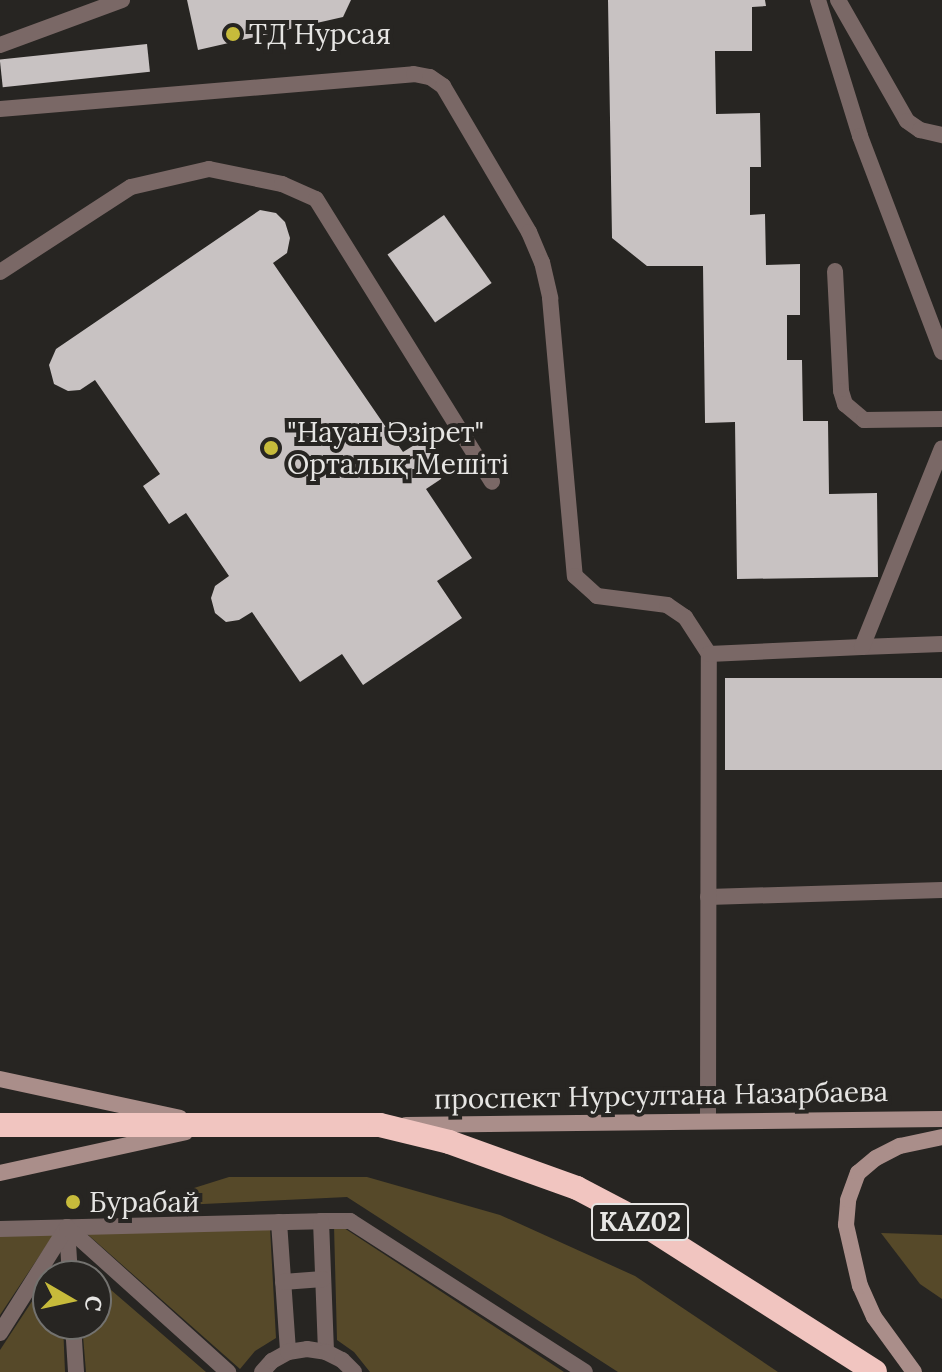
<!DOCTYPE html>
<html>
<head>
<meta charset="utf-8">
<style>
	body { margin:0 }
	#map { position:relative; width:942px; height:1372px; overflow:hidden; background:#272522; font-family:Lora,serif }
	div>[style] { position:absolute }
	[style*='--x'] { left:calc(var(--x)*1px); top:calc(var(--y)*1px); width:calc(var(--w)*1px); rotate:calc(var(--a)*1deg) }
	.green>* { inset:0; background:#564929 }
	.building>* { inset:0; background:#c8c2c2; transform-origin:0 0 }
	.lane>* { height:16px; margin:-8px; padding:0 8px; transform-origin:8px; border-radius:8px; background:#7a6866 }
	.street>* { height:16px; margin:-8px; padding:0 8px; transform-origin:8px; border-radius:8px; background:#7a6866 }
	.secondary>* { height:16px; margin:-8px; padding:0 8px; transform-origin:8px; border-radius:8px; background:#aa8e8a }
	.highway>* { height:24px; margin:-12px; padding:0 12px; transform-origin:12px; border-radius:12px; background:#f1c5c0 }
	.dots>* { width:22px; height:22px; translate:-50% -50%; box-sizing:border-box; border:4px solid #272522; border-radius:50% }
	span { translate:-50% -50%; white-space:nowrap; text-align:center; line-height:1.15; -webkit-text-stroke:8px #272522; paint-order:stroke }
	.shield-label span { padding:2px 6px; background:#272522; border:2px solid; border-radius:6px; -webkit-text-stroke-width:0 }
	.shield-label { font-size:26px; color:#e6e5e3; font-weight:700 }
	.poi-label { font-size:28px; color:#e6e5e3 }
	.left { translate:0 -50%; text-align:left }
	.street-label { font-size:28px; color:#e6e5e3 }
	.north { position:absolute; left:32px; top:1260px; width:80px; height:80px; box-sizing:border-box; background:#272522; border:2px solid #73726f; border-radius:50%; rotate:99deg; font-size:22px; font-weight:700; line-height:32px; text-align:center; color:#e6e5e3 }
	.north::after { content:''; display:block; margin:auto; width:28px; height:36px; background:#c7bb3b; clip-path:polygon(50% 0,100% 100%,50% 72%,0 100%) }
</style>
</head>
<body>
<div id="map">
	<div class="green">
		<i style="clip-path:polygon(229px 1177px,367px 1177px,500px 1215px,635px 1276px,778px 1372px,618px 1372px,347px 1197px,182px 1205px,180px 1198px,194px 1188px)"></i>
		<i style="clip-path:polygon(334px 1226px,344px 1228px,564px 1372px,370px 1372px,354px 1352px,337px 1340px)"></i>
		<i style="clip-path:polygon(270px 1228px,276px 1338px,255px 1351px,240px 1369px,85px 1232px)"></i>
		<i style="clip-path:polygon(881px 1233px,942px 1235px,942px 1299px,920px 1284px)"></i>
		<i style="clip-path:polygon(54px 1234px,0 1315px,0 1235px)"></i>
		<i style="clip-path:polygon(48px 1277px,48px 1324px,63px 1324px,65px 1372px,0 1372px,0 1350px)"></i>
		<i style="clip-path:polygon(96px 1277px,206px 1372px,86px 1372px,82px 1324px,96px 1324px)"></i>
	</div>
	<div class="building">
		<i style="clip-path:polygon(187px 0,351px 0,343px 17px,198px 50px)"></i>
		<i style="clip-path:polygon(608px 0,765px 0,766px 6px,752px 7px,752px 51px,715px 51px,716px 114px,760px 113px,761px 167px,750px 167px,750px 215px,765px 214px,766px 265px,800px 264px,800px 315px,787px 315px,787px 360px,802px 360px,803px 421px,828px 421px,829px 494px,877px 493px,878px 577px,737px 579px,735px 422px,705px 423px,703px 266px,647px 266px,612px 238px)"></i>
		<i style="left:147px;top:44px;width:28px;height:148px;rotate:84deg"></i>
		<i style="clip-path:polygon(260px 210px,276px 213px,285px 222px,290px 238px,287px 253px,273px 263px,403px 452px,416px 444px,428px 443px,439px 452px,444px 467px,441px 479px,426px 489px,472px 558px,437px 581px,462px 618px,363px 685px,342px 654px,300px 682px,252px 612px,239px 620px,226px 622px,215px 613px,211px 598px,215px 586px,229px 576px,186px 513px,169px 524px,143px 486px,160px 474px,95px 380px,80px 390px,68px 391px,54px 384px,49px 365px,56px 349px)"></i>
		<i style="left:444px;top:215px;width:83px;height:69px;rotate:55deg"></i>
		<i style="left:942px;top:678px;width:92px;height:217px;rotate:90deg"></i>
	</div>
	<div class="lane">
		<i style="--x:818;--y:0;--w:142;--a:72.8"></i>
		<i style="--x:860;--y:136;--w:231;--a:69.2"></i>
		<i style="--x:838;--y:0;--w:139;--a:60.3"></i>
		<i style="--x:907;--y:121;--w:16;--a:35"></i>
		<i style="--x:920;--y:130;--w:23;--a:13"></i>
		<i style="--x:0;--y:45;--w:130;--a:-20.2"></i>
		<i style="--x:0;--y:109;--w:415;--a:-4.8"></i>
		<i style="--x:414;--y:74;--w:16;--a:11"></i>
		<i style="--x:430;--y:77;--w:16;--a:35"></i>
		<i style="--x:443;--y:86;--w:169;--a:59.5"></i>
		<i style="--x:529;--y:232;--w:33;--a:67"></i>
		<i style="--x:542;--y:262;--w:37;--a:77"></i>
		<i style="--x:550;--y:298;--w:279;--a:84.9"></i>
		<i style="--x:575;--y:576;--w:30;--a:42"></i>
		<i style="--x:597;--y:596;--w:71;--a:7.3"></i>
		<i style="--x:667;--y:605;--w:22;--a:34"></i>
		<i style="--x:685;--y:617;--w:44;--a:57"></i>
		<i style="--x:835;--y:271;--w:120;--a:87.1"></i>
		<i style="--x:841;--y:391;--w:14;--a:73"></i>
		<i style="--x:845;--y:404;--w:25;--a:40"></i>
		<i style="--x:864;--y:420;--w:78;--a:-0.7"></i>
		<i style="--x:0;--y:272;--w:156;--a:-33"></i>
		<i style="--x:131;--y:187;--w:80;--a:-13"></i>
		<i style="--x:209;--y:169;--w:75;--a:11.6"></i>
		<i style="--x:282;--y:184;--w:37;--a:24"></i>
		<i style="--x:316;--y:199;--w:333;--a:58.1"></i>
		<i style="--x:862;--y:647;--w:80;--a:-2.1"></i>
		<i style="--x:708;--y:897;--w:234;--a:-1.7"></i>
		<i style="--x:708;--y:1121;--w:467;--a:-89.9"></i>
		<i style="--x:709;--y:654;--w:153;--a:-2.6"></i>
		<i style="--x:862;--y:647;--w:214;--a:-68.1"></i>
	</div>
	<div class="street">
		<i style="--x:321;--y:1221;--w:29;--a:0"></i>
		<i style="--x:350;--y:1221;--w:279;--a:32.7"></i>
		<i style="--x:279;--y:1222;--w:130;--a:86"></i>
		<i style="--x:67;--y:1227;--w:49;--a:86.5"></i>
		<i style="--x:0;--y:1229;--w:321;--a:-1.4"></i>
		<i style="--x:321;--y:1221;--w:131;--a:87.8"></i>
		<i style="--x:283;--y:1282;--w:40;--a:-4.3"></i>
		<i style="--x:73;--y:1324;--w:48;--a:86.4"></i>
		<i style="--x:0;--y:1333;--w:125;--a:-57.7"></i>
		<i style="--x:67;--y:1227;--w:217;--a:42"></i>
		<i style="--x:262;--y:1372;--w:15;--a:-48"></i>
		<i style="--x:272;--y:1361;--w:18;--a:-29"></i>
		<i style="--x:288;--y:1352;--w:19;--a:-9"></i>
		<i style="--x:307;--y:1349;--w:19;--a:9"></i>
		<i style="--x:326;--y:1352;--w:18;--a:27"></i>
		<i style="--x:342;--y:1360;--w:17;--a:45"></i>
	</div>
	<div class="secondary">
		<i style="--x:0;--y:1079;--w:184;--a:12.2"></i>
		<i style="--x:406;--y:1125;--w:536;--a:-0.64"></i>
		<i style="--x:0;--y:1173;--w:190;--a:-12.4"></i>
		<i style="--x:914;--y:1372;--w:68;--a:-126"></i>
		<i style="--x:874;--y:1317;--w:34;--a:-114"></i>
		<i style="--x:860;--y:1286;--w:63;--a:-102.9"></i>
		<i style="--x:846;--y:1225;--w:25;--a:-85"></i>
		<i style="--x:848;--y:1200;--w:29;--a:-70"></i>
		<i style="--x:858;--y:1173;--w:23;--a:-40"></i>
		<i style="--x:876;--y:1158;--w:27;--a:-27"></i>
		<i style="--x:900;--y:1146;--w:43;--a:-12.1"></i>
	</div>
	<div class="highway">
		<i style="--x:0;--y:1125;--w:380;--a:0"></i>
		<i style="--x:380;--y:1125;--w:71;--a:13.8"></i>
		<i style="--x:449;--y:1142;--w:136;--a:19.8"></i>
		<i style="--x:577;--y:1188;--w:62;--a:27.8"></i>
		<i style="--x:632;--y:1217;--w:288;--a:32.5"></i>
	</div>
	<div class="dots">
		<i style="left:233px;top:34px;background:#c7bb3b"></i>
		<i style="left:271px;top:448px;background:#c7bb3b"></i>
		<i style="left:73px;top:1202px;background:#c7bb3b"></i>
	</div>
	<div class="shield-label">
		<span style="left:640px;top:1222px">KАZ02</span>
	</div>
	<div class="poi-label">
		<span class="left" style="left:249px;top:34px">ТД Нурсая</span>
		<span class="left" style="left:287px;top:448px">"Науан Әзірет"<br>Орталық Мешіті</span>
		<span class="left" style="left:89px;top:1202px">Бурабай</span>
	</div>
	<div class="street-label">
		<span style="left:661px;top:1095px;rotate:-1deg">проспект Нурсултана Назарбаева</span>
	</div>
	<div class="north">С</div>
</div>
</body>
</html>
